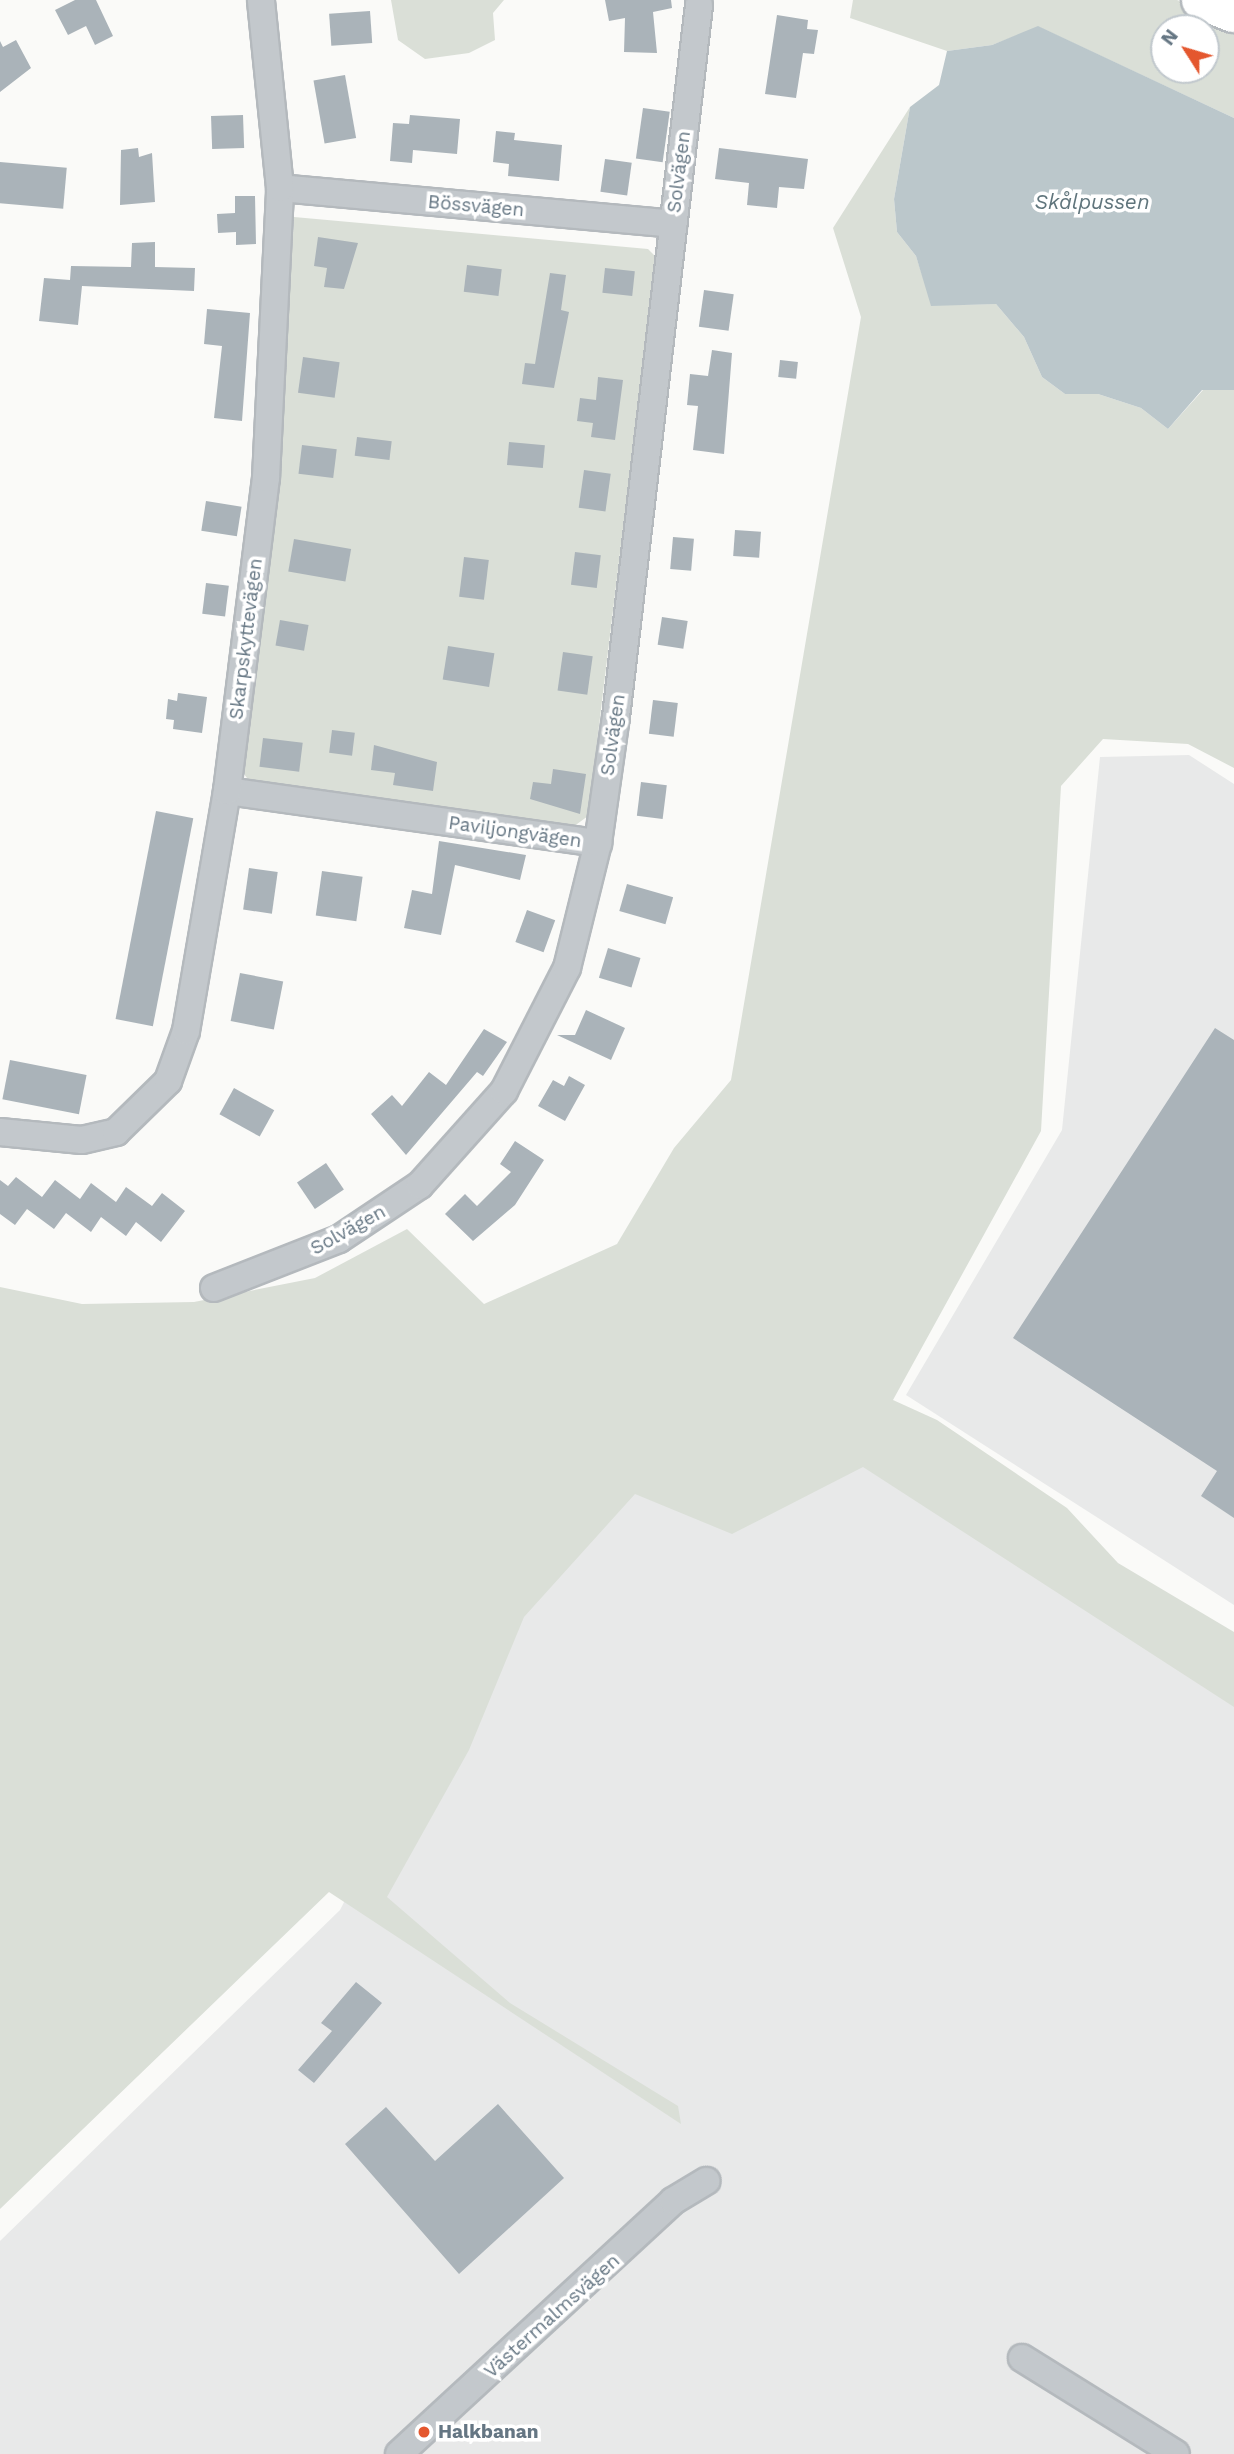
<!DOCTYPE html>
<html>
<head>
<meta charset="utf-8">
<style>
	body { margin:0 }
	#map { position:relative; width:1234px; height:2454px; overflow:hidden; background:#fafaf8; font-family:"Work Sans",sans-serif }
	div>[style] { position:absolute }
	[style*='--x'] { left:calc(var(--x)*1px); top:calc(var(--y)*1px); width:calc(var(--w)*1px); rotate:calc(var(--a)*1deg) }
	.built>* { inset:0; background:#e8e9e9 }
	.green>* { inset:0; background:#dadfd7 }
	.water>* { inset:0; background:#bbc7cb }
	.building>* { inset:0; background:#aab3b9; transform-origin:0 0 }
	.roads { filter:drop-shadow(2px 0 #b4b9bd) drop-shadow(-2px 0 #b4b9bd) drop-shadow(0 2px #b4b9bd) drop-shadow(0 -2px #b4b9bd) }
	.minor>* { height:26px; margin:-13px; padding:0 13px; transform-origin:13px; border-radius:13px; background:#c3c8cc }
	.trunk>* { height:38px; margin:-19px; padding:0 19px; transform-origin:19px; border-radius:19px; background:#fff }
	.dots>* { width:19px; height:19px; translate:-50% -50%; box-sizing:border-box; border:4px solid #fff; border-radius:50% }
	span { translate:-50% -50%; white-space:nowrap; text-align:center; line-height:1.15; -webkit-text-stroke:7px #fff; paint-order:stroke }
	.street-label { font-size:19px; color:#657683 }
	.poi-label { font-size:19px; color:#657683; font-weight:700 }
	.left { translate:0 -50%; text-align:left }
	.water-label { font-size:21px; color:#60757c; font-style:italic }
	.north { position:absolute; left:1150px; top:14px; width:70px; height:70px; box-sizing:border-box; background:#fff; border:2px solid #c1c8cd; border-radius:50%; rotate:307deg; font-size:19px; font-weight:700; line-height:28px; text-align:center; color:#657683 }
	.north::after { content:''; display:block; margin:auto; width:24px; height:32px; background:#e4572e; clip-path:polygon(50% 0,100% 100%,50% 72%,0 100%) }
</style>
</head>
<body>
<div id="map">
	<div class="built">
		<i style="clip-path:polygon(1189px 755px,1234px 784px,1234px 1605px,906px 1395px,1062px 1130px,1100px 757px)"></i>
		<i style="clip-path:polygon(737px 1323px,1234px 1660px,1234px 2454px,0 2454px,0 2241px,340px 1910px,503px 1596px)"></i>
	</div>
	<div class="green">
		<i style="clip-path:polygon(391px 0,504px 0,493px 13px,495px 40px,469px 53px,425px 59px,398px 40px)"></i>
		<i style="clip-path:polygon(evenodd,853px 0,1177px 0,1234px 22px,1234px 118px,1039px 27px,992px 45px,947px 51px,850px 18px,853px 0,1164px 28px,1206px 28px,1206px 70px,1164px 70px,1164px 28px)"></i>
		<i style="clip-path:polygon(910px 107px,894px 199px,897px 232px,916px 256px,932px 305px,996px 304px,1024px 337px,1042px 377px,1065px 394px,1098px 394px,1141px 408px,1168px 429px,1203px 390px,1234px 390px,1234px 768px,1188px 744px,1103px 739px,1061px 786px,1041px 1131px,893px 1400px,937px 1420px,1067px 1508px,1118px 1563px,1234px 1632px,1234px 1707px,863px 1467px,732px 1534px,635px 1494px,524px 1617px,469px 1750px,387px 1897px,510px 2003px,678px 2106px,681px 2124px,329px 1892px,0 2209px,0 1287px,82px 1304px,194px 1302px,315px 1278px,407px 1229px,484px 1304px,617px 1244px,674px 1148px,731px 1080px,861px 317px,833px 228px)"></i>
		<i style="clip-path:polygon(294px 217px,648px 249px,656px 257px,588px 816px,573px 827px,250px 782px,241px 770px,281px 443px)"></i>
	</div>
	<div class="water">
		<i style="clip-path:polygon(1038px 26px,1234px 118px,1234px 390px,1202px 390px,1168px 429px,1141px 408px,1098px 394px,1065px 394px,1042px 377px,1024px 337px,996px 304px,931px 306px,916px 256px,897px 232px,894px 199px,910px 107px,939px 85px,947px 51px,992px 45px)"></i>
	</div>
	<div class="building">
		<i style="clip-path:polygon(75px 0,96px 0,113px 36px,95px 45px,86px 26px,68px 35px,55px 10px)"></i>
		<i style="clip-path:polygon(605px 0,671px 0,672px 8px,653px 12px,657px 53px,624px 52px,625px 18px,609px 21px)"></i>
		<i style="left:370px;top:11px;width:32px;height:41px;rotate:86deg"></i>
		<i style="clip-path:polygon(777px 15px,808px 20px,807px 29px,818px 30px,814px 54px,803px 53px,796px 98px,765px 94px)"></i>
		<i style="clip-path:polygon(16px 40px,31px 68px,0 92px,0 41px,3px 47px)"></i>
		<i style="left:345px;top:75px;width:64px;height:32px;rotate:80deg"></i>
		<i style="left:643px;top:108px;width:27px;height:51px;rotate:8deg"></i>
		<i style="left:243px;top:115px;width:33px;height:32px;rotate:88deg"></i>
		<i style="clip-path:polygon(410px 115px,460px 119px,457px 154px,413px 150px,412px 163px,390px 161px,393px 123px,409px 124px)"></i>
		<i style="clip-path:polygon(496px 131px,515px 133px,514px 140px,562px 145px,559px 181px,508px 176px,509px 164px,493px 162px)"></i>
		<i style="clip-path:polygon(138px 148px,139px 157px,152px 153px,155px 202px,120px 205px,121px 150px)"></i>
		<i style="clip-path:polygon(719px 148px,808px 159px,804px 189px,779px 187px,777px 208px,747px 205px,749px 183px,715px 179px)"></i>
		<i style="left:605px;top:159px;width:27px;height:33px;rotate:8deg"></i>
		<i style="left:0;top:162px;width:67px;height:41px;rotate:5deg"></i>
		<i style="clip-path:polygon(235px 196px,255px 196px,256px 244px,236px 245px,236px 232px,218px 233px,217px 214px,235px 213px)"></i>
		<i style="clip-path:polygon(318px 237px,358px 243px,344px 289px,324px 287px,327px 268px,314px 266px)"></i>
		<i style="clip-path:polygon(155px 242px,155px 267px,195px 268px,194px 291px,82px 286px,78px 325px,39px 321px,44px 278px,70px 280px,71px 266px,131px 267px,132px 243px)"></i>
		<i style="left:467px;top:265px;width:35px;height:27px;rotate:7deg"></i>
		<i style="left:605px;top:268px;width:30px;height:25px;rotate:6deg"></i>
		<i style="clip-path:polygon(550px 273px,566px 275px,561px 310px,569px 312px,554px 388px,522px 384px,525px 363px,535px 364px)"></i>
		<i style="left:704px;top:290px;width:30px;height:37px;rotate:8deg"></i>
		<i style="clip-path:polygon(207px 309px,250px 313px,242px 421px,214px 418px,222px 346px,204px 344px)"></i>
		<i style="clip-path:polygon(712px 350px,732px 353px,724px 454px,693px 450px,698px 406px,687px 405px,690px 374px,708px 376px)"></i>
		<i style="left:303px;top:357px;width:37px;height:36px;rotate:8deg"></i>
		<i style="left:780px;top:360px;width:18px;height:17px;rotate:6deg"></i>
		<i style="clip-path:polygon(598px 377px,623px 380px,615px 440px,591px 437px,593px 423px,577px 421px,580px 398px,596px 400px)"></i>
		<i style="left:357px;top:437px;width:35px;height:19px;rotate:7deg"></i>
		<i style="left:509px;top:442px;width:36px;height:23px;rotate:5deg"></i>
		<i style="left:302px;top:445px;width:35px;height:29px;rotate:7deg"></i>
		<i style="left:584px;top:470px;width:27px;height:38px;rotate:8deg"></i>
		<i style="left:206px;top:501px;width:36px;height:30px;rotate:9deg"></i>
		<i style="left:735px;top:530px;width:26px;height:26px;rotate:4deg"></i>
		<i style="left:673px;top:537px;width:21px;height:32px;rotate:5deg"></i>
		<i style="left:294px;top:539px;width:58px;height:33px;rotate:10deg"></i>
		<i style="left:575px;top:552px;width:26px;height:33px;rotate:7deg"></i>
		<i style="left:464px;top:557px;width:25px;height:40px;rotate:7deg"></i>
		<i style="left:206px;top:583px;width:23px;height:31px;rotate:7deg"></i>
		<i style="left:662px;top:617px;width:26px;height:28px;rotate:9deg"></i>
		<i style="left:280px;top:620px;width:29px;height:26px;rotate:10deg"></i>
		<i style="left:448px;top:646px;width:47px;height:34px;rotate:9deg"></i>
		<i style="left:563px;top:652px;width:30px;height:39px;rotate:8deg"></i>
		<i style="clip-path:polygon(178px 693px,207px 697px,202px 733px,173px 729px,174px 720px,166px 719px,168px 699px,177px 701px)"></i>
		<i style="left:653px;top:700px;width:25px;height:34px;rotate:7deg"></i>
		<i style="left:332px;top:730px;width:23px;height:23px;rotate:7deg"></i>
		<i style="left:263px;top:738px;width:40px;height:29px;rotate:7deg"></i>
		<i style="clip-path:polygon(374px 745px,437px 762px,433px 791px,393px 785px,395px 773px,371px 770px)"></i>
		<i style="clip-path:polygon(553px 769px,586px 774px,580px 814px,530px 799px,533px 782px,551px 784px)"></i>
		<i style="left:641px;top:782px;width:26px;height:34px;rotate:7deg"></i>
		<i style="left:156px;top:811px;width:38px;height:212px;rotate:11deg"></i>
		<i style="clip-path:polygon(439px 841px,526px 855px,520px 880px,455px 865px,441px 935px,404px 928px,412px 890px,432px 894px)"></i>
		<i style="left:249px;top:868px;width:29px;height:42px;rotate:8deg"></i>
		<i style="left:322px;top:871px;width:41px;height:45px;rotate:8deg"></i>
		<i style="left:627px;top:884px;width:48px;height:28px;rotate:16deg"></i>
		<i style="left:527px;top:910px;width:30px;height:34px;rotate:20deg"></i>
		<i style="left:608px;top:948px;width:34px;height:31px;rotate:17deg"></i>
		<i style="left:240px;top:973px;width:44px;height:49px;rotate:11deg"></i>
		<i style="clip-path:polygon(586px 1010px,625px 1028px,611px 1060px,557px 1035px,575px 1035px)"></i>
		<i style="clip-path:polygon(1215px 1028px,1234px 1040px,1234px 1518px,1201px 1496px,1217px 1471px,1013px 1338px)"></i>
		<i style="clip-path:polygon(484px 1029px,507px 1042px,483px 1076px,477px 1072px,406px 1155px,371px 1114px,392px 1095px,402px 1106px,429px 1072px,446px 1085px)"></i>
		<i style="left:10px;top:1060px;width:78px;height:40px;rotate:11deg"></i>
		<i style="clip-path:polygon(569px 1076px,585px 1085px,565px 1121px,538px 1106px,553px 1080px,564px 1086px)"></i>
		<i style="left:234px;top:1088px;width:46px;height:30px;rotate:29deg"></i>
		<i style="clip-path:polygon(515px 1141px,544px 1160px,515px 1205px,473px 1241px,445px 1214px,465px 1194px,477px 1206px,511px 1172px,500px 1164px)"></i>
		<i style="left:326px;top:1163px;width:32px;height:35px;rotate:56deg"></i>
		<i style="clip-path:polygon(16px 1177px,42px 1197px,55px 1180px,80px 1199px,91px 1183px,116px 1202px,126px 1187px,152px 1206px,162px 1193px,185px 1211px,161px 1242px,136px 1222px,126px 1236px,101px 1217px,91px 1232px,66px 1213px,54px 1229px,27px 1209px,15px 1225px,0 1214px,0 1180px,8px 1186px)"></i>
		<i style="clip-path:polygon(356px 1982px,382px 2003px,314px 2083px,298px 2070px,332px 2031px,321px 2023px)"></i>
		<i style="clip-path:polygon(498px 2104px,564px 2178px,459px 2274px,345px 2144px,386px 2107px,435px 2161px)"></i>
	</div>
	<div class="roads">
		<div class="minor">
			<i style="--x:280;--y:188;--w:395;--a:5.2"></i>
			<i style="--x:227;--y:791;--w:375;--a:8"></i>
			<i style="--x:0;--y:1132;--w:82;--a:5.6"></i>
			<i style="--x:82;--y:1140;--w:35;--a:-13"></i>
			<i style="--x:116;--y:1132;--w:73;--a:-44.4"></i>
			<i style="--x:168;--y:1081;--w:53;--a:-70.2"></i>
			<i style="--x:186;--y:1031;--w:243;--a:-80.3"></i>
			<i style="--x:227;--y:791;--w:315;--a:-82.9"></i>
			<i style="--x:266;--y:478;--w:290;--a:-87.2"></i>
			<i style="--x:280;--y:188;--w:189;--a:-95.8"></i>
			<i style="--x:214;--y:1288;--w:134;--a:-21.4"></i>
			<i style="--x:339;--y:1239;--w:97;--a:-33.7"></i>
			<i style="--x:420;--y:1185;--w:126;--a:-48.2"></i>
			<i style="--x:504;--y:1091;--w:138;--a:-62.9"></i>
			<i style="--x:567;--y:968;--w:129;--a:-76.1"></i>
			<i style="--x:598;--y:843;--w:127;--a:-81.9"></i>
			<i style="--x:616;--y:717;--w:717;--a:-83.35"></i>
			<i style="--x:1022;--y:2358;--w:181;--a:31.9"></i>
			<i style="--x:399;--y:2454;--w:373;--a:-42.7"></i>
			<i style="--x:673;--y:2201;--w:39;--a:-31"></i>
		</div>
		<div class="trunk">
			<i style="--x:1201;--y:0;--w:35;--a:22"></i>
		</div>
	</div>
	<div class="dots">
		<i style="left:424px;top:2432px;background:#e4572e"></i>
	</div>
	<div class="street-label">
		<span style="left:679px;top:172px;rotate:-83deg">Solvägen</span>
		<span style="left:476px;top:206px;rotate:5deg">Bössvägen</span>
		<span style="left:246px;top:639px;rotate:-83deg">Skarpskyttevägen</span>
		<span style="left:613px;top:735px;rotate:-82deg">Solvägen</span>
		<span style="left:515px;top:832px;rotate:8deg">Paviljongvägen</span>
		<span style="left:348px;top:1230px;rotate:-29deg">Solvägen</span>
		<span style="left:552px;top:2316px;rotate:-42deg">Västermalmsvägen</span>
	</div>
	<div class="poi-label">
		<span class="left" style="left:438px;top:2432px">Halkbanan</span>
	</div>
	<div class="water-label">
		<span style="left:1092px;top:202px">Skålpussen</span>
	</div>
	<div class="north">N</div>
</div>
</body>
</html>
